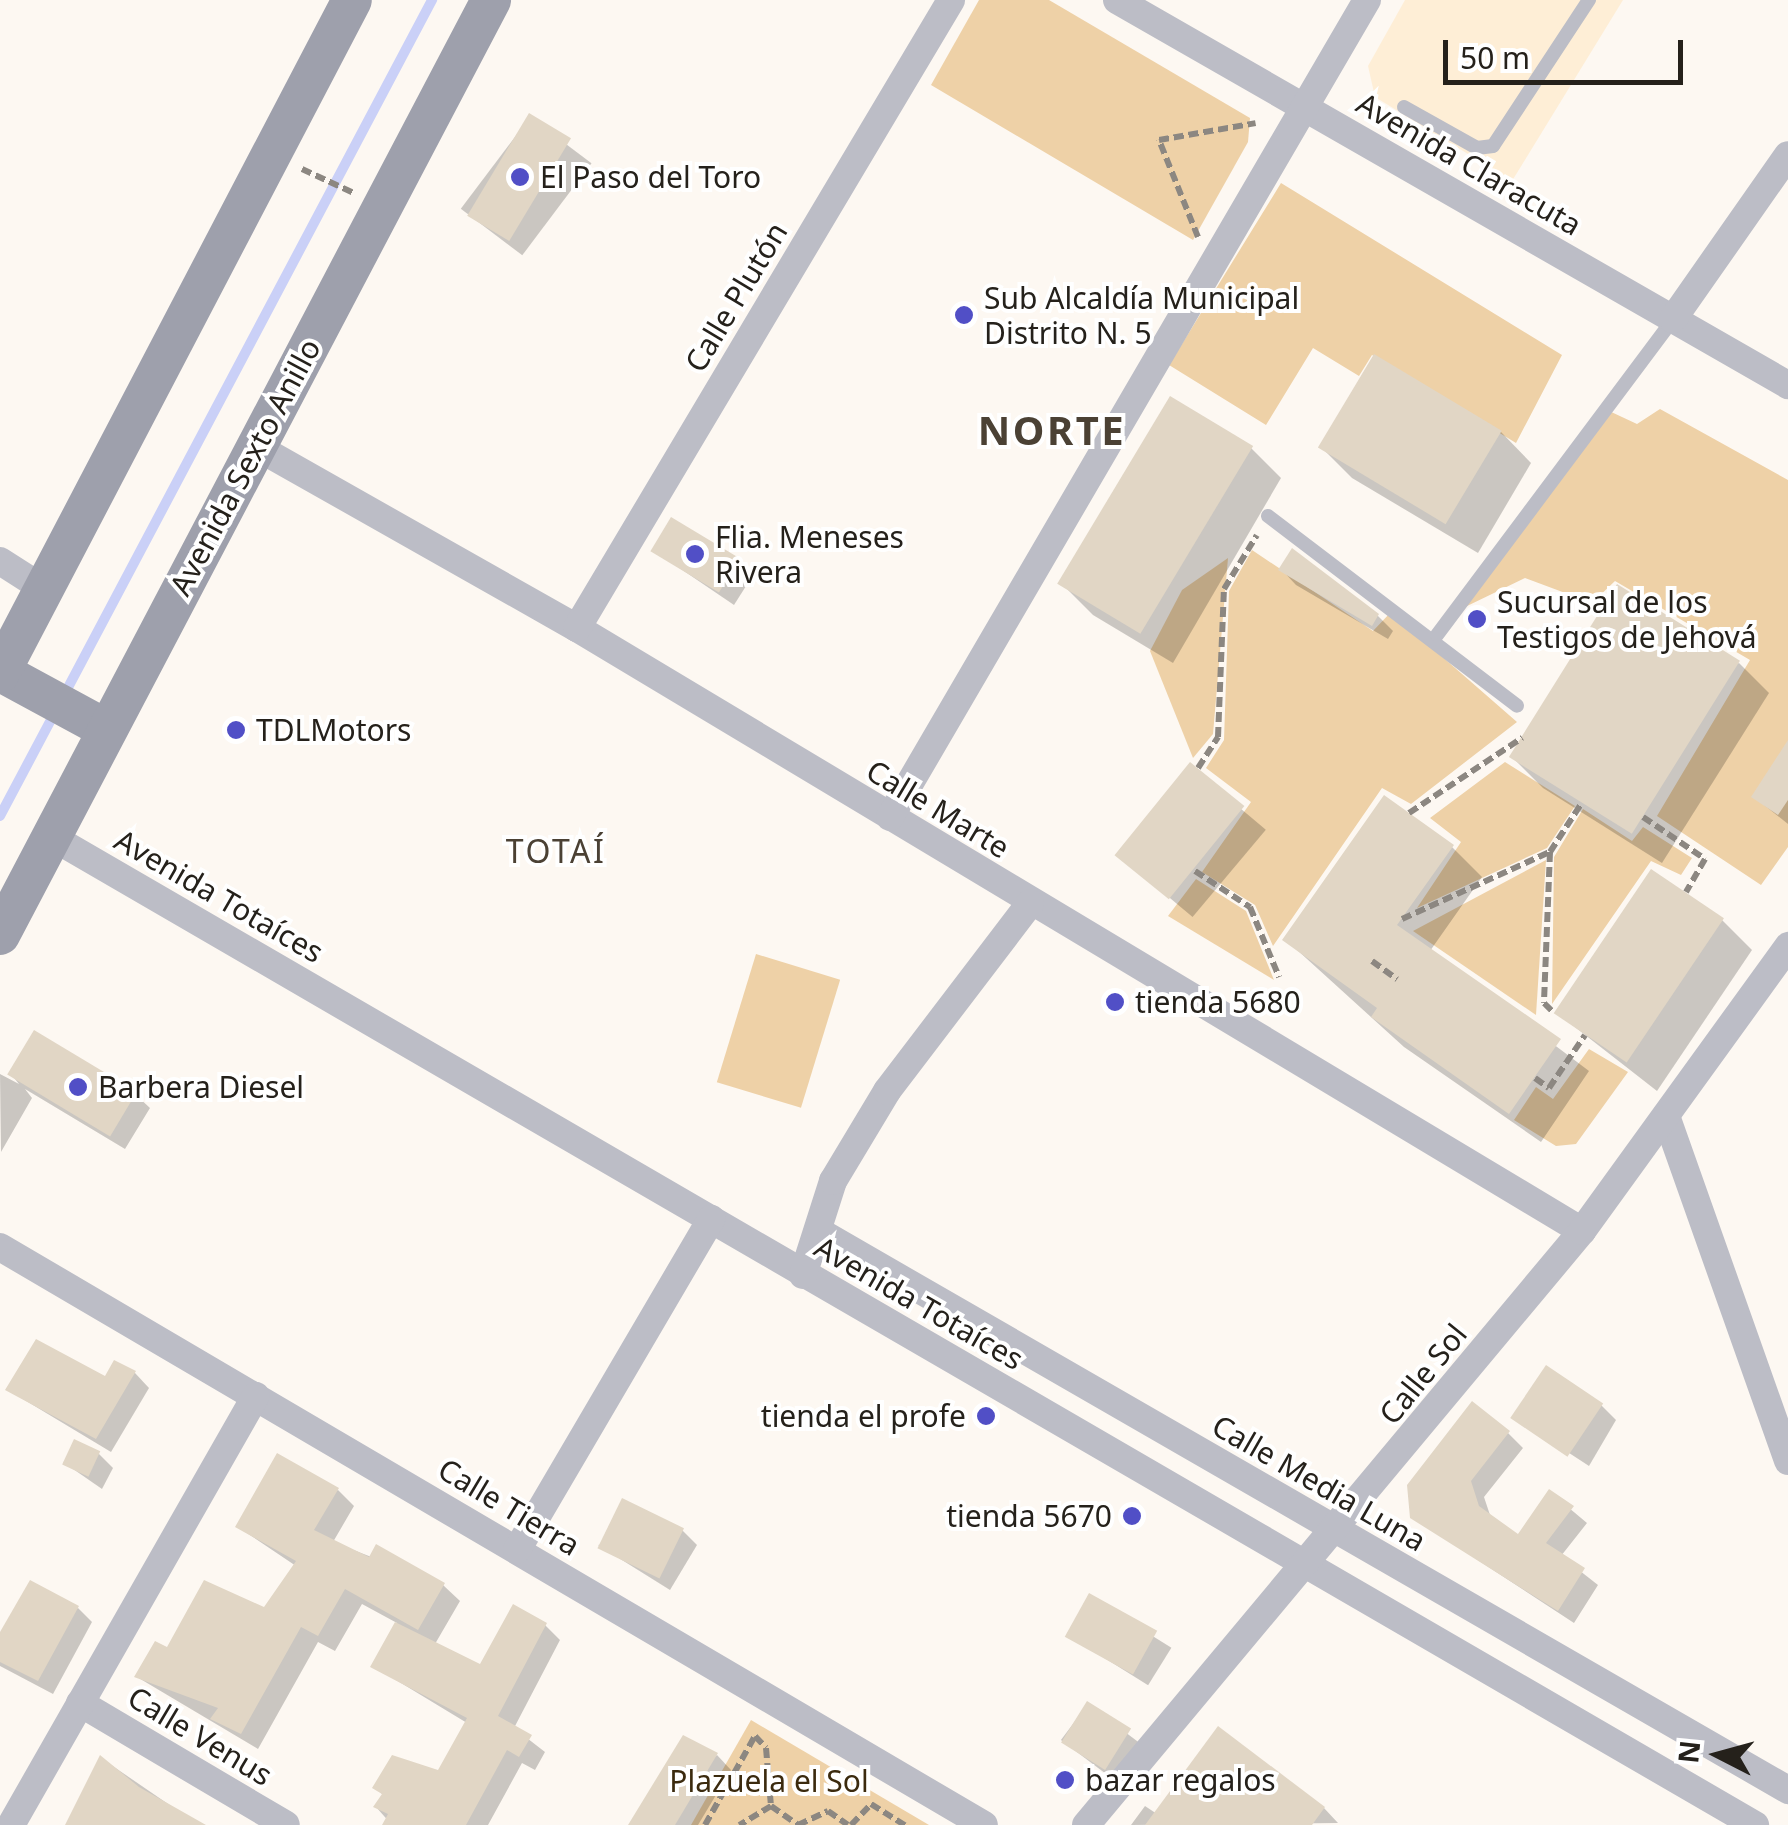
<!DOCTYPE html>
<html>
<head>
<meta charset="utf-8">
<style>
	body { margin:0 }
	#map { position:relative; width:1788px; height:1825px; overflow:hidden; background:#fdf8f2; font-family:"Noto Sans",sans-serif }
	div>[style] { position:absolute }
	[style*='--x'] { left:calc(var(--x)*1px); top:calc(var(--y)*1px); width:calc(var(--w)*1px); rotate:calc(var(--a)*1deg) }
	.built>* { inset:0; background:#feeed6 }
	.green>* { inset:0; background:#eed1a7; transform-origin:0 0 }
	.shadow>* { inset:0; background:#0003; transform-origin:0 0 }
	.stream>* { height:10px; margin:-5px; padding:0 5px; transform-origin:5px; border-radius:5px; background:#cad0f7 }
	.building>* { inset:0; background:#e1d6c5; transform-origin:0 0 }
	.path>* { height:6px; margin-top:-3px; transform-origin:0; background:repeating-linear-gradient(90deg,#8c8781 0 10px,transparent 0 15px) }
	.service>* { height:14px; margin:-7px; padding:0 7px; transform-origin:7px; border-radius:7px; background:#bcbdc6 }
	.minor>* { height:28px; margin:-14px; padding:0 14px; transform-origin:14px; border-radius:14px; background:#bcbdc6 }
	.secondary>* { height:40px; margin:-20px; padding:0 20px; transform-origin:20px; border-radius:20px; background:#9ea0ac }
	.dots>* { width:28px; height:28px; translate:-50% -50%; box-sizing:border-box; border:5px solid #fff; border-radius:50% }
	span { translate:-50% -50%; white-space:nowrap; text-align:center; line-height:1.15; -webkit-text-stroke:8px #fff; paint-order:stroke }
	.street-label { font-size:30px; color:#25211b }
	.poi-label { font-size:30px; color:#25211b }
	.left { translate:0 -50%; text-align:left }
	.right { translate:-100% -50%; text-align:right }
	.park-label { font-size:30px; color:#3b2a0e }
	.neighbourhood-label { font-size:32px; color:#4b4134; letter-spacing:2.5px }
	.district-label { font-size:40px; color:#4b4134; font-weight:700; letter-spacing:2.5px }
	.north { position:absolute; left:1668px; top:1705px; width:100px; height:100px; -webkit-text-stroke:8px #fff; paint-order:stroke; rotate:276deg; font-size:28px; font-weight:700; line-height:40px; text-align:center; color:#25211b }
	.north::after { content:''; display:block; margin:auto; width:35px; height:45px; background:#25211b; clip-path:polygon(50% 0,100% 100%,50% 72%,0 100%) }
	.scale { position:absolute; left:1443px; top:40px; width:240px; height:45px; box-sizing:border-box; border:5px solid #25211b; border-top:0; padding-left:12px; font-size:30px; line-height:35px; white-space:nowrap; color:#25211b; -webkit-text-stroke:8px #fff; paint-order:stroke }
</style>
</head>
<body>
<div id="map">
	<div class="built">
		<i style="clip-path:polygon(1405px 0,1623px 0,1512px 181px,1375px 97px,1368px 66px)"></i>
	</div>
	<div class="green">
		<i style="clip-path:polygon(979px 0,1049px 0,1250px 118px,1248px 142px,1193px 240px,931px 85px)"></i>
		<i style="clip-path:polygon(1281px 183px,1562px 355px,1516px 443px,1372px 355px,1359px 376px,1313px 348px,1266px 425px,1169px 365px)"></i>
		<i style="clip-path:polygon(1660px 409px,1788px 480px,1788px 847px,1761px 885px,1657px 816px,1750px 660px,1615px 581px,1592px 603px,1525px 578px,1465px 607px,1607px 410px,1637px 424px)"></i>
		<i style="clip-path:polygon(1252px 550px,1373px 631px,1391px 612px,1517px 722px,1411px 804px,1382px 788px,1273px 946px,1255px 905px,1202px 872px,1251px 802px,1206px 768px,1224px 740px,1229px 591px)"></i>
		<i style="clip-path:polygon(1228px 558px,1213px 734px,1193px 758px,1150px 651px,1182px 590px)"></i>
		<i style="clip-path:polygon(1505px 762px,1575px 806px,1547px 848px,1417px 908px,1461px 842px,1430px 818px)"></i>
		<i style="clip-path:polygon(1583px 809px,1632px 841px,1643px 827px,1692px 858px,1681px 875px,1651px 861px,1552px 1004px,1554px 857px)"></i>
		<i style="clip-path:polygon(1546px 860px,1536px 1015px,1413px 931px)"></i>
		<i style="clip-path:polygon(1196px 879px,1246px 911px,1274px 980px,1168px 916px)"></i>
		<i style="left:756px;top:954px;width:88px;height:134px;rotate:17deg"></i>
		<i style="clip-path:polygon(1589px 1049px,1628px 1072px,1576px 1144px,1556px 1146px,1514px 1120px,1536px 1087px,1553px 1099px)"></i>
		<i style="clip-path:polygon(751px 1720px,929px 1825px,691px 1825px)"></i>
	</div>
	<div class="shadow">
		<i style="left:530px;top:117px;width:77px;height:115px;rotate:37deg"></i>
		<i style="clip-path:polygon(1375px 358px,1501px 432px,1531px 463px,1478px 553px,1352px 478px,1322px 448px)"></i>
		<i style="clip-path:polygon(1251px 448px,1281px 478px,1173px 663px,1093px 615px,1063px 585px)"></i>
		<i style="clip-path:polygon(653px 550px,738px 560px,753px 575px,734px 605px)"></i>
		<i style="clip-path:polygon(1293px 551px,1378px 616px,1393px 631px,1388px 639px,1296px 585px,1282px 570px)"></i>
		<i style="clip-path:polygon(1739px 663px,1769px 693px,1662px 863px,1543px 788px,1513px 758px)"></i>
		<i style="left:1190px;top:766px;width:99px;height:114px;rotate:40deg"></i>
		<i style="clip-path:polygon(1788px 773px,1788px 824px,1754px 797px)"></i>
		<i style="clip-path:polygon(1452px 847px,1482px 877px,1430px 951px,1589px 1071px,1541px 1142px,1404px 1047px,1285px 939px)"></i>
		<i style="clip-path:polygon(1722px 920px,1752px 950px,1657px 1091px,1557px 1013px)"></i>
		<i style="clip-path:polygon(0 1074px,19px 1084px,11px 1074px,135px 1094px,150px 1108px,125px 1149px,25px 1089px,32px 1098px,1px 1152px)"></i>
		<i style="clip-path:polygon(135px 1373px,149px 1388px,111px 1452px,8px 1390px)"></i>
		<i style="clip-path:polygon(1601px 1405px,1616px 1420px,1589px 1466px,1514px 1417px)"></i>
		<i style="clip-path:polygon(1508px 1433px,1523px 1448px,1484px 1497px,1491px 1518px,1519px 1537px,1550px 1492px,1587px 1523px,1561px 1556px,1598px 1585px,1574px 1623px,1412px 1517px)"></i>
		<i style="clip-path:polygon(98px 1453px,113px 1468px,102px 1489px,63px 1462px)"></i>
		<i style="clip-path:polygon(338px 1490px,354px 1506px,333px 1542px,443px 1585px,460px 1601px,435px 1644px,481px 1668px,545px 1625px,560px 1640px,514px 1728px,545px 1752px,535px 1770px,522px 1763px,488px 1825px,392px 1825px,376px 1807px,384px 1796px,376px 1788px,439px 1773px,467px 1723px,373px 1666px,397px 1623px,362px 1604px,335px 1651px,318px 1642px,258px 1749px,137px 1677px,168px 1651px,264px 1610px,296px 1566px,238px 1527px)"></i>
		<i style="clip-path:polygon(682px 1530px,697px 1545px,670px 1590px,598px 1545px)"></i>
		<i style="left:1090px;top:1597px;width:96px;height:44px;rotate:32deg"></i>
		<i style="clip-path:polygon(78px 1608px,92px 1622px,53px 1694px,0 1666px,0 1637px)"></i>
		<i style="left:1088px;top:1704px;width:70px;height:45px;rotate:37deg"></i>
		<i style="clip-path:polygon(717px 1755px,731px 1770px,698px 1825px,629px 1825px)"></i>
		<i style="clip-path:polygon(101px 1758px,190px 1819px,196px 1825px,67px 1825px)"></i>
		<i style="clip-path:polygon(1145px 1806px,1157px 1814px,1324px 1808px,1338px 1823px,1131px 1825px)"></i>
	</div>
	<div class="stream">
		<i style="--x:63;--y:697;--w:789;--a:-62.1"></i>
		<i style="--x:0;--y:816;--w:118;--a:-62.1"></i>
	</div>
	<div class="building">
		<i style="left:529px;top:113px;width:49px;height:120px;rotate:31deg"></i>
		<i style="left:1374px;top:354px;width:149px;height:109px;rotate:31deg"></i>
		<i style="left:1170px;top:396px;width:97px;height:219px;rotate:31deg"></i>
		<i style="left:671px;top:517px;width:80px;height:40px;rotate:31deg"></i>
		<i style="clip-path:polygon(1292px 548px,1379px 614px,1372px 626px,1278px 570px)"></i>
		<i style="left:1617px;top:584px;width:145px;height:204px;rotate:32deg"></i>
		<i style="clip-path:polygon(1788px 740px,1788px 800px,1778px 815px,1751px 797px)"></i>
		<i style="left:1190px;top:762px;width:70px;height:120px;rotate:39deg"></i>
		<i style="clip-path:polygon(1384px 795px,1454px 845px,1397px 925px,1561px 1039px,1509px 1114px,1371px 1017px,1377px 1008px,1282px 940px)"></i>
		<i style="left:1651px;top:869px;width:88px;height:174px;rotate:34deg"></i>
		<i style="left:34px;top:1030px;width:120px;height:52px;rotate:31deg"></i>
		<i style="clip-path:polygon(36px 1339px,105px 1376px,114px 1360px,136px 1371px,96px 1439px,5px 1390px)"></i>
		<i style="left:1546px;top:1365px;width:69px;height:64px;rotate:34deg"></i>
		<i style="clip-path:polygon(1472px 1401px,1510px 1431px,1471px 1481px,1479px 1506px,1518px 1534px,1549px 1489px,1574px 1506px,1546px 1543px,1585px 1568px,1558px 1611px,1410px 1518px,1407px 1485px)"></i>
		<i style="left:74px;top:1439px;width:29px;height:28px;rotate:25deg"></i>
		<i style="clip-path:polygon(277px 1453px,339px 1488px,314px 1530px,369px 1557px,376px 1544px,445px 1583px,418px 1630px,345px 1589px,318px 1636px,301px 1627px,241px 1734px,210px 1719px,218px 1708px,134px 1677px,155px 1641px,167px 1647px,204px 1580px,264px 1607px,296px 1561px,235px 1527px)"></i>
		<i style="left:622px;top:1498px;width:69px;height:56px;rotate:26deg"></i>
		<i style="clip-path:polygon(30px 1580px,79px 1606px,38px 1681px,0 1662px,0 1632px)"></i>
		<i style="left:1089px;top:1593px;width:78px;height:50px;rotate:29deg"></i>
		<i style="clip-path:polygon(513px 1604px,547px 1623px,498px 1716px,532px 1735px,519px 1757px,507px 1750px,466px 1825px,382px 1825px,388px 1814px,373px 1807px,382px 1794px,372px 1788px,392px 1755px,438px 1770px,467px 1718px,370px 1667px,395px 1622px,480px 1664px)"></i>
		<i style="left:1087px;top:1701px;width:52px;height:49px;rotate:32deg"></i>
		<i style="clip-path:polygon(1218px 1726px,1325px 1807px,1312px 1825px,1145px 1825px)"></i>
		<i style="clip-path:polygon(683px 1735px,718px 1753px,675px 1825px,628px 1825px)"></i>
		<i style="clip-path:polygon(100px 1755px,139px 1787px,206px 1825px,65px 1825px)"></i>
	</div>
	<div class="path">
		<i style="--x:302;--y:169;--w:57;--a:24.8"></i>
		<i style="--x:1198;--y:237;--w:105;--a:-111.9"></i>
		<i style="--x:1159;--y:140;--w:98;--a:-9.9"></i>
		<i style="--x:1198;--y:768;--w:37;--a:-57"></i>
		<i style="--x:1218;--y:737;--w:148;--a:-87.7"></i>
		<i style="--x:1224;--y:589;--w:63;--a:-58.6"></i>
		<i style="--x:1409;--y:813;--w:136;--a:-33.6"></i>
		<i style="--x:1643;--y:817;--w:75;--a:34.1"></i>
		<i style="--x:1705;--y:859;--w:38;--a:120"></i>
		<i style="--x:1550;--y:852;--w:151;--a:92.3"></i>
		<i style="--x:1544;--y:1003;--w:14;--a:45"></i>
		<i style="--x:1195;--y:871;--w:66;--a:33.2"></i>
		<i style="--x:1250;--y:907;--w:76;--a:67.5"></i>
		<i style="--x:1402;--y:919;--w:162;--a:-24.4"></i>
		<i style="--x:1550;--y:852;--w:57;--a:-57.1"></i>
		<i style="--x:1372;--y:961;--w:31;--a:36"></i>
		<i style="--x:1535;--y:1078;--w:17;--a:36"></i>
		<i style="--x:1549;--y:1088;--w:64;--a:-55.8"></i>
		<i style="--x:771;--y:1806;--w:33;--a:35"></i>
		<i style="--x:705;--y:1825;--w:102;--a:-60.7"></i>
		<i style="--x:755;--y:1736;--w:16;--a:47"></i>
		<i style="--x:766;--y:1748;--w:58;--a:85.1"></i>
		<i style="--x:771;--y:1806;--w:37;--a:149"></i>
		<i style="--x:798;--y:1825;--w:33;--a:-25"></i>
		<i style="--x:828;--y:1811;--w:24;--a:35"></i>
		<i style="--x:851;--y:1825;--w:29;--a:-46"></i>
		<i style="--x:871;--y:1804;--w:40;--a:32"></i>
	</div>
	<div class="service">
		<i style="--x:1404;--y:107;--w:84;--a:29.3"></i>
		<i style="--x:1477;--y:148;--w:16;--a:-7"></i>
		<i style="--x:1493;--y:146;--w:175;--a:-56.7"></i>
		<i style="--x:1268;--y:516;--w:313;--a:37.3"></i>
		<i style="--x:1437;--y:635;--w:394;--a:-53.2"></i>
	</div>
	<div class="minor">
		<i style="--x:1117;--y:0;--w:774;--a:29.85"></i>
		<i style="--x:1673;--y:319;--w:200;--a:-55"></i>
		<i style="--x:257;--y:447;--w:368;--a:29.5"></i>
		<i style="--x:577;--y:628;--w:1172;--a:30.96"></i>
		<i style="--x:0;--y:561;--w:52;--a:32.5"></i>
		<i style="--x:577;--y:628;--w:731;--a:-59.22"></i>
		<i style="--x:890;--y:817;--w:946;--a:-59.72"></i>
		<i style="--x:52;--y:837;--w:1969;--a:30.12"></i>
		<i style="--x:1666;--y:1116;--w:366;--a:70.5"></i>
		<i style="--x:818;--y:1231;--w:1120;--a:29.95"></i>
		<i style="--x:0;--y:1247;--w:1141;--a:30.43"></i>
		<i style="--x:803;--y:1275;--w:99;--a:-72.3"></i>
		<i style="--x:833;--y:1181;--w:105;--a:-59"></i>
		<i style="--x:887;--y:1091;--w:236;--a:-52.7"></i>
		<i style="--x:517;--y:1550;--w:384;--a:-59.6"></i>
		<i style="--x:80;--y:1703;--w:239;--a:30.6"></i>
		<i style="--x:11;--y:1825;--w:494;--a:-60.3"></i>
		<i style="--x:1086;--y:1825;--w:774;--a:-50.14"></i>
		<i style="--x:1582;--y:1231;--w:352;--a:-54.1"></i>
	</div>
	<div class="secondary">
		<i style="--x:1;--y:672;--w:119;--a:28.5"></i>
		<i style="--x:0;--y:673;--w:759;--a:-62.39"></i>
		<i style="--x:0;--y:935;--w:1056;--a:-62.29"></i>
	</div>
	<div class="dots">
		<i style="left:520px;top:177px;background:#514fc6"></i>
		<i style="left:964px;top:315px;background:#514fc6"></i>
		<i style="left:695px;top:554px;background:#514fc6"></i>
		<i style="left:1477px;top:619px;background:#514fc6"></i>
		<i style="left:236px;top:730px;background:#514fc6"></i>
		<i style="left:1115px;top:1002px;background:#514fc6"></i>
		<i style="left:78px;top:1087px;background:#514fc6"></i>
		<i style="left:986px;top:1416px;background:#514fc6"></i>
		<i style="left:1132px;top:1516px;background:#514fc6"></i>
		<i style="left:1065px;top:1780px;background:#514fc6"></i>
	</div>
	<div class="street-label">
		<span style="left:1469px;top:164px;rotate:30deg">Avenida Claracuta</span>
		<span style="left:736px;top:297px;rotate:-59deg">Calle Plutón</span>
		<span style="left:245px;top:467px;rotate:-62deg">Avenida Sexto Anillo</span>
		<span style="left:938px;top:809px;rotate:31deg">Calle Marte</span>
		<span style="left:219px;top:896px;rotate:30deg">Avenida Totaíces</span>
		<span style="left:919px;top:1303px;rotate:30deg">Avenida Totaíces</span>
		<span style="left:1423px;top:1374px;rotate:-51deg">Calle Sol</span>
		<span style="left:1319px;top:1483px;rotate:30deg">Calle Media Luna</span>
		<span style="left:509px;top:1507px;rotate:31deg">Calle Tierra</span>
		<span style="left:200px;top:1736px;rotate:31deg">Calle Venus</span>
	</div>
	<div class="poi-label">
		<span class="left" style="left:540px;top:177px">El Paso del Toro</span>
		<span class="left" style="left:984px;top:315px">Sub Alcaldía Municipal<br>Distrito N. 5</span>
		<span class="left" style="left:715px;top:554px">Flia. Meneses<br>Rivera</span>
		<span class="left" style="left:1497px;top:619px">Sucursal de los<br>Testigos de Jehová</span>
		<span class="left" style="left:256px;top:730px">TDLMotors</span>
		<span class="left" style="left:1135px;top:1002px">tienda 5680</span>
		<span class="left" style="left:98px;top:1087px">Barbera Diesel</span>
		<span class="right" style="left:966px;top:1416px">tienda el profe</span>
		<span class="right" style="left:1112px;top:1516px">tienda 5670</span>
		<span class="left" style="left:1085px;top:1780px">bazar regalos</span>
	</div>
	<div class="park-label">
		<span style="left:769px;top:1781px">Plazuela el Sol</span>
	</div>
	<div class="neighbourhood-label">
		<span style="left:556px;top:851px">TOTAÍ</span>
	</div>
	<div class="district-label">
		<span style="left:1052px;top:430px">NORTE</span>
	</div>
	<div class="north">N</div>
	<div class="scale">50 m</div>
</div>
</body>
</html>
